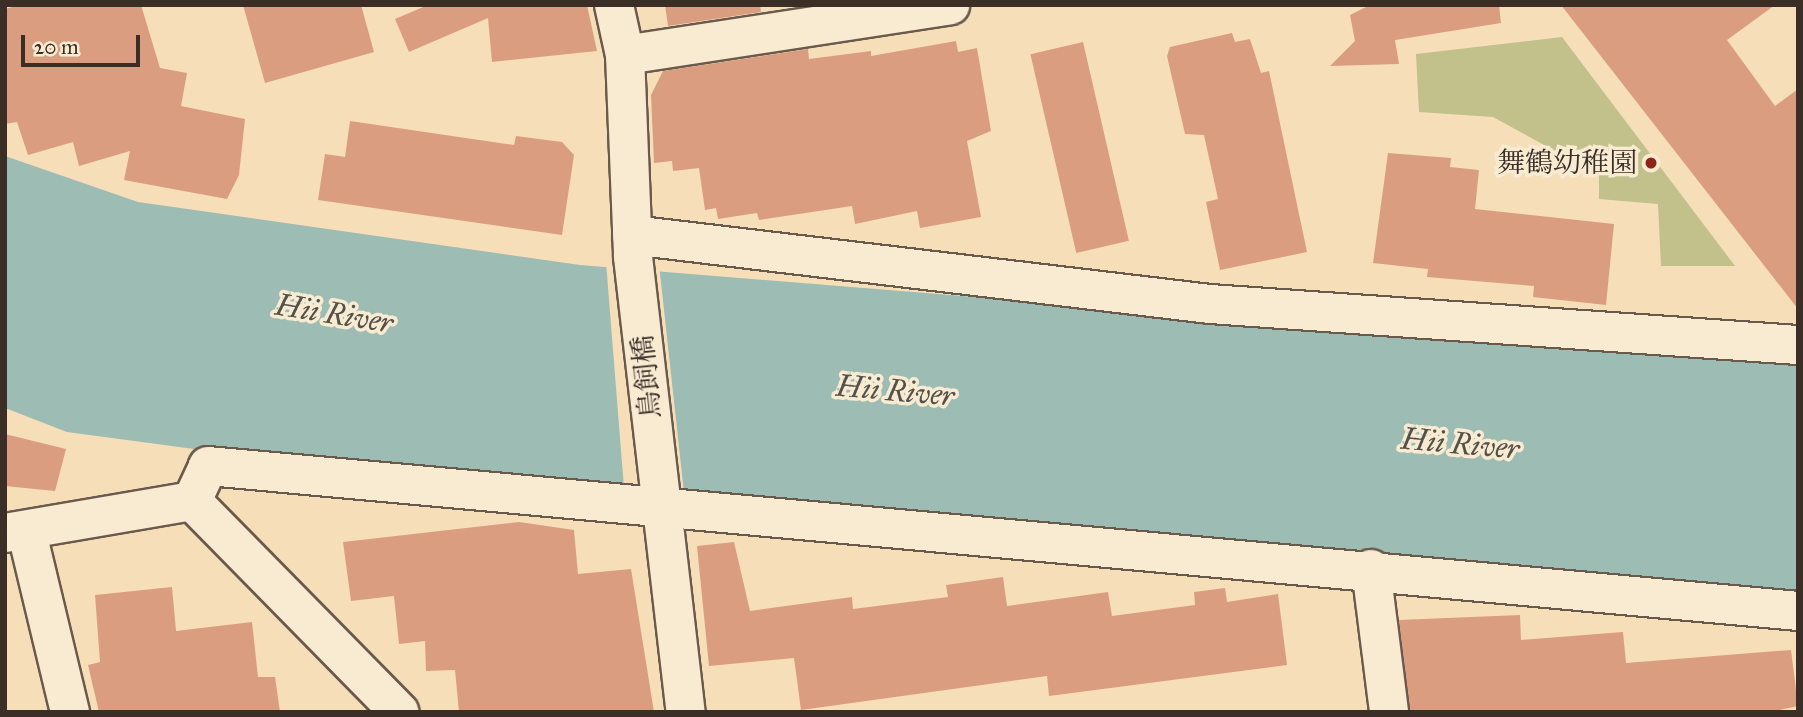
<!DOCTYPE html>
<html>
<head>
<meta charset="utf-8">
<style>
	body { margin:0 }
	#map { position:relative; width:1803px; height:717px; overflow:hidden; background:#f6deb9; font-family:"IM FELL Great Primer","Noto Serif JP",serif }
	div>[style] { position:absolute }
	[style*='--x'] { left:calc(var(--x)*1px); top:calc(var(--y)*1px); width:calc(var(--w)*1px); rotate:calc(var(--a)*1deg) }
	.green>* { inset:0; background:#c2c08b }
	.water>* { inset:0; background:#9dbcb3 }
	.pier>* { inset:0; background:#f6deb9 }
	.building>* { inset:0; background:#db9d80; transform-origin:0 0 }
	.roads { filter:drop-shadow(2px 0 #695a4c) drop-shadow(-2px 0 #695a4c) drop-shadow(0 2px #695a4c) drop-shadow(0 -2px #695a4c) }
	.minor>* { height:38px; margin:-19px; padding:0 19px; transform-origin:19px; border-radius:19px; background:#f9ead2 }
	.dots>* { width:19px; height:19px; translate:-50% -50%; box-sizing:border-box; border:4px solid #f9ead2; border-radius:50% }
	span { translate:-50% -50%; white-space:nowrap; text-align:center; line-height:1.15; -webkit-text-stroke:7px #f9ead2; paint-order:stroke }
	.poi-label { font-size:28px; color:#3a2e27 }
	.right { translate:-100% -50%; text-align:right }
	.street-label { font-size:28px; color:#3a2e27 }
	.water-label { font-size:30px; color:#53524a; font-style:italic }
	.frame { position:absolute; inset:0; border:7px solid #3a2e27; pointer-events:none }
	.scale { position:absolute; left:21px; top:35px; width:119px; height:32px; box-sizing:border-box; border:4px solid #3a2e27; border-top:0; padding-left:9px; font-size:21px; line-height:24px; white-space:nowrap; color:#3a2e27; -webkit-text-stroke:5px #f9ead2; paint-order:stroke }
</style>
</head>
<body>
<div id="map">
	<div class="green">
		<i style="clip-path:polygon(1562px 37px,1735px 266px,1661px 266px,1658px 204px,1599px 199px,1599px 175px,1493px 117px,1419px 112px,1416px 54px)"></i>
	</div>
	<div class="water">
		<i style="clip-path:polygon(5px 156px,138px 202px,580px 265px,1798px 364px,1798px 591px,591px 481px,285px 461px,67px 432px,5px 408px)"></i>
	</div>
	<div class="pier">
		<i style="clip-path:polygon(606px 262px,659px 264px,684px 493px,624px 488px)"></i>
	</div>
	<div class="building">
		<i style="clip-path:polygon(20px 5px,141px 5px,160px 68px,187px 73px,181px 106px,245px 119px,239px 175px,227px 199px,124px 180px,130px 151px,79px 166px,73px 142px,28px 155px,17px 122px,5px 124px,5px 9px)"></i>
		<i style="clip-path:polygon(243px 5px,361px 5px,374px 52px,265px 83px)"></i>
		<i style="clip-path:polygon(428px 5px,587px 5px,597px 51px,492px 62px,488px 18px,409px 52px,395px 19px)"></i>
		<i style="clip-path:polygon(665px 5px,760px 5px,761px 12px,668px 26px)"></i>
		<i style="clip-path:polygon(1370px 5px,1499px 5px,1501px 23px,1395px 40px,1399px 64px,1330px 66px,1355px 41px,1350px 15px)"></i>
		<i style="clip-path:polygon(1561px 5px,1775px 5px,1727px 40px,1775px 106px,1798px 89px,1798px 309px)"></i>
		<i style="clip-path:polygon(1232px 33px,1235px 42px,1250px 39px,1261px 73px,1269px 71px,1307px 252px,1220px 270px,1206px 202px,1218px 199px,1204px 135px,1185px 134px,1167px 56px,1170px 47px)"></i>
		<i style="clip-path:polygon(956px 41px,958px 52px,977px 48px,991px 131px,967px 141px,981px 217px,920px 228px,917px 211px,855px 224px,852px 206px,759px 220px,757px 213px,718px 219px,716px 208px,705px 210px,699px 168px,673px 171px,672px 161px,654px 163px,651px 95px,663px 71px,808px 49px,809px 59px,871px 51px,871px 56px)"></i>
		<i style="left:1083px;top:42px;width:204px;height:54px;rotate:77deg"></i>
		<i style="clip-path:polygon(350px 121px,514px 145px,516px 136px,562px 142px,574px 155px,562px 235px,318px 200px,325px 154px,345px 157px)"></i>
		<i style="clip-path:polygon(1388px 153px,1451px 158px,1450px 167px,1479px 170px,1475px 209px,1614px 224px,1606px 305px,1533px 297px,1534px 286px,1427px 277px,1428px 269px,1373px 263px)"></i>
		<i style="clip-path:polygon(5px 434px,66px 449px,55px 491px,5px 486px)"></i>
		<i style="clip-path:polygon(519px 522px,574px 530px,578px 574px,631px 569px,654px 712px,459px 712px,455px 670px,426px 671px,425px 641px,399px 644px,394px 596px,351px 601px,343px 542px)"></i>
		<i style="clip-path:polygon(734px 542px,750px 611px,852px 597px,853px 609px,948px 597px,946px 585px,1003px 577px,1007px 606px,1108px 592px,1112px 616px,1195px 605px,1194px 592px,1225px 588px,1227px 602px,1278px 594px,1287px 665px,1049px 696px,1047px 676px,801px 710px,794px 658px,709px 666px,697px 546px)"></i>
		<i style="clip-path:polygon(172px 587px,176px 631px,252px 622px,258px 677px,275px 677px,280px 712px,99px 712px,88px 665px,100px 662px,95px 595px)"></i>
		<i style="clip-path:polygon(1520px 615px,1521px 640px,1623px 632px,1626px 663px,1791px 650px,1798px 706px,1770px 712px,1410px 712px,1399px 620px)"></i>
	</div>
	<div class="roads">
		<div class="minor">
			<i style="--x:614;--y:5;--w:51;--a:77.6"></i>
			<i style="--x:625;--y:55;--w:202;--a:87.7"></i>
			<i style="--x:633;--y:257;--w:458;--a:83.4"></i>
			<i style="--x:625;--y:55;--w:329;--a:-8.7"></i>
			<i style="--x:632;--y:235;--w:582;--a:6.81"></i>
			<i style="--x:1210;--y:304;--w:589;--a:3.99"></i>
			<i style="--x:192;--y:501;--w:296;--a:45.5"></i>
			<i style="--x:5;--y:533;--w:190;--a:-9.7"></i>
			<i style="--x:192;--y:501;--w:38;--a:-65"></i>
			<i style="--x:208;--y:466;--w:1597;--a:5.21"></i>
			<i style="--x:27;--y:533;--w:184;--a:76.5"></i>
			<i style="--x:1371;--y:569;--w:144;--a:82.8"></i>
		</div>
	</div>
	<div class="dots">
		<i style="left:1651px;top:163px;background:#8f2418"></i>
	</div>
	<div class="poi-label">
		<span class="right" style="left:1637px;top:163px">舞鶴幼稚園</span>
	</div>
	<div class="street-label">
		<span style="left:647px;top:377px;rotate:-96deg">鳥飼橋</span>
	</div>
	<div class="water-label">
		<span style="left:334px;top:314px;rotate:9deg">Hii River</span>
		<span style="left:895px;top:391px;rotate:5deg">Hii River</span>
		<span style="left:1460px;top:444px;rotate:5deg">Hii River</span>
	</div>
	<div class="frame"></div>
	<div class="scale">20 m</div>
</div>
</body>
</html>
